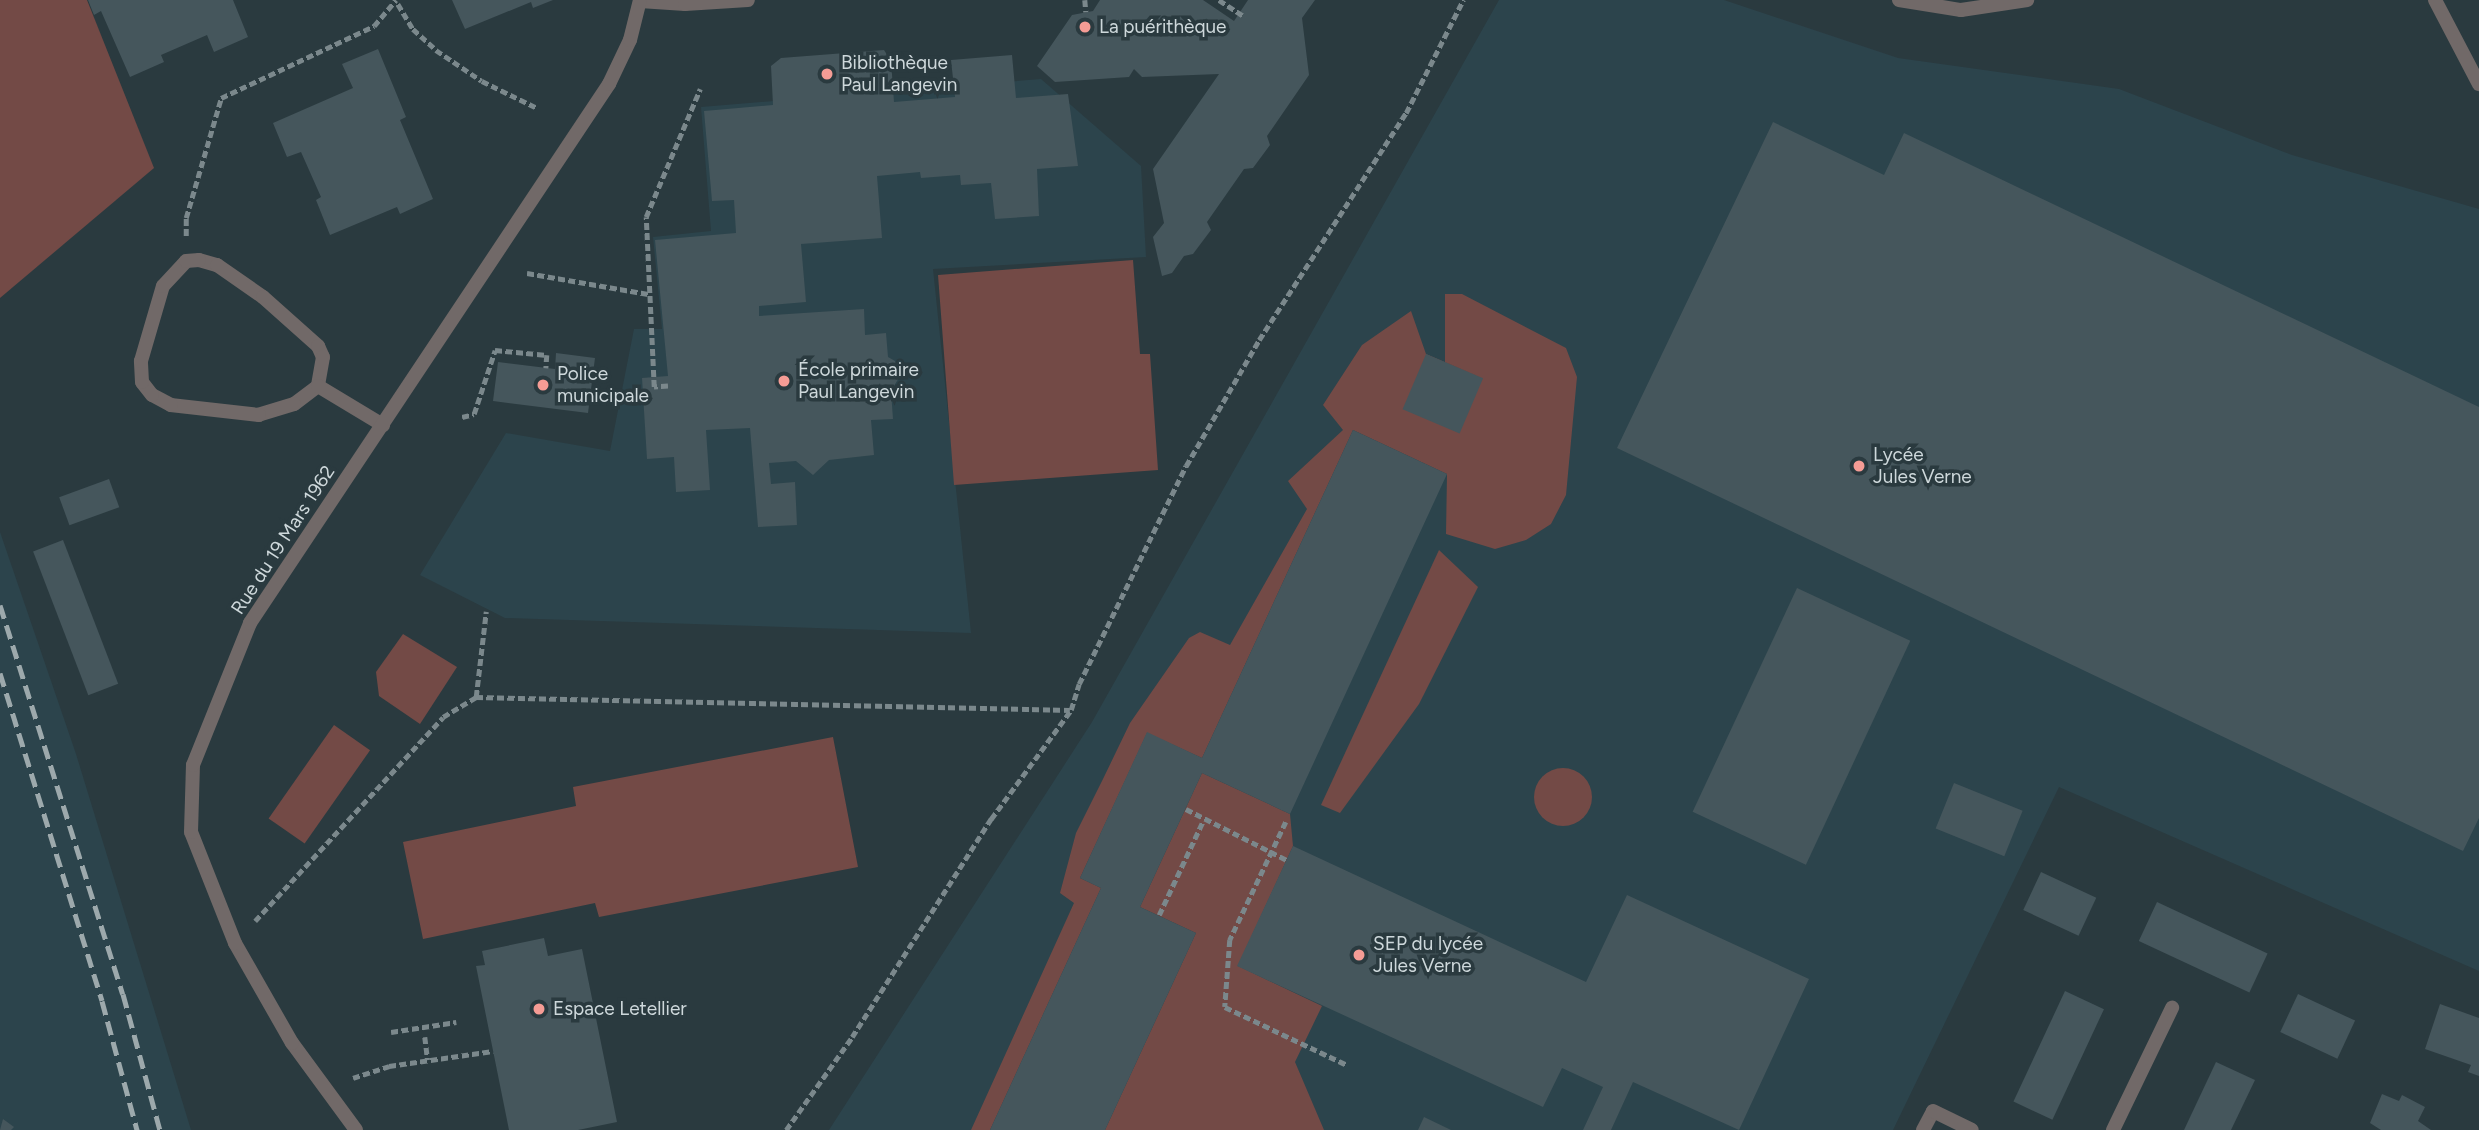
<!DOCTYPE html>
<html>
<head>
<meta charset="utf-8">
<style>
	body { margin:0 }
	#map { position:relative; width:2479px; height:1130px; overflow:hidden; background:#2a3a3f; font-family:Figtree,sans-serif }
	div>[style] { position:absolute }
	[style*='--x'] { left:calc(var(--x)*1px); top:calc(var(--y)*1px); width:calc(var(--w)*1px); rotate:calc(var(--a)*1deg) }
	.built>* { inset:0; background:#2c444c }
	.green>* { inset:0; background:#734a46; transform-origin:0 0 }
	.round { border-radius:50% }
	.building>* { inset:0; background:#45565c; transform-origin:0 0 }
	.path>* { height:4.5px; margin-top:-2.25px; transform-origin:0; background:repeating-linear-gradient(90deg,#7b888c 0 7px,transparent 0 10.5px) }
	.service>* { height:14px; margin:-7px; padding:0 7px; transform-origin:7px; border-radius:7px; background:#716968 }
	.minor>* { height:14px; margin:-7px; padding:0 7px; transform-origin:7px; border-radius:7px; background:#716968 }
	.tertiary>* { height:14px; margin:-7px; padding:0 7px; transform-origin:7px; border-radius:7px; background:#716968 }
	.rail>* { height:5px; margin-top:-2.5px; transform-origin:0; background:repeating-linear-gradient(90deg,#9da9ac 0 14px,transparent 0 21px) }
	.dots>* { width:19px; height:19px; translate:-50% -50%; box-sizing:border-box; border:4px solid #2a3a3f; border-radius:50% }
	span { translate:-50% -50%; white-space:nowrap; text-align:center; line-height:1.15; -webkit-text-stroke:7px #2a3a3f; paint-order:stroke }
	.poi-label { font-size:19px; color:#ced8db }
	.left { translate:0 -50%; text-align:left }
	.street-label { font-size:19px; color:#ced8db }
</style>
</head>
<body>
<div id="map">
	<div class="built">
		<i style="clip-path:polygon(1499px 0,1724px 0,1898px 58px,2119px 89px,2292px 155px,2479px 209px,2479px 971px,2059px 787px,1893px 1130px,829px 1130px,1092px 722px)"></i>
		<i style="clip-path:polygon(1041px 79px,1141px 166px,1146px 257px,933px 269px,971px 633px,505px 618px,420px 575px,506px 433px,610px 451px,634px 329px,662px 329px,653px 237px,711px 231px,701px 107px)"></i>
		<i style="clip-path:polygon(0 532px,76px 754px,191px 1130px,0 1130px)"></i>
	</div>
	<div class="green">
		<i style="clip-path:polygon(0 0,87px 0,154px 168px,0 298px)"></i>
		<i style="clip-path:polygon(1133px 260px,1140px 354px,1150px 354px,1158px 470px,954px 485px,938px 275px)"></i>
		<i style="clip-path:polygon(1445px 294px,1462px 294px,1566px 348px,1577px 377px,1566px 495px,1551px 524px,1526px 540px,1495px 549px,1446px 534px,1447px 474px,1353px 430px,1202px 758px,1147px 733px,1080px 878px,1101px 888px,990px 1130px,971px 1130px,1074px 903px,1060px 893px,1076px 833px,1103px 779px,1130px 723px,1189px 638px,1200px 632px,1230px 645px,1307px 509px,1288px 481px,1343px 430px,1323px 405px,1362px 345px,1411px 311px,1426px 354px,1482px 378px,1445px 362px)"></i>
		<i style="clip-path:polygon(1439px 550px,1478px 587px,1419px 704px,1340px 813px,1321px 805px)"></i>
		<i style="clip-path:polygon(403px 634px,457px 667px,420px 724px,379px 696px,376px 672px)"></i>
		<i style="left:334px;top:725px;width:44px;height:114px;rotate:35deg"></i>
		<i style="clip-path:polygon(833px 737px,858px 867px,599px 917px,595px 903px,423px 939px,403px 842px,576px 806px,573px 787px)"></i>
		<i class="round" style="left:1534px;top:768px;width:58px;height:58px"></i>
		<i style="clip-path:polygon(1202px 773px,1290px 814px,1293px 846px,1238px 966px,1322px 1006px,1295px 1062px,1324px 1130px,1105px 1130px,1196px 933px,1140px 907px)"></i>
	</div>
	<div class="building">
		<i style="clip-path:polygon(88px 0,233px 0,248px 37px,214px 52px,207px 35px,161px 55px,164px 62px,130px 77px,101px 11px,94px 15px)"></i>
		<i style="clip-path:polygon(452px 0,553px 0,533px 8px,531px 2px,465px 29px)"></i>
		<i style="clip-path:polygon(1100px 0,1203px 0,1234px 21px,1248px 0,1315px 0,1302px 18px,1309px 75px,1267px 136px,1270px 145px,1253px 168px,1244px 169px,1207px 222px,1211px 230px,1193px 254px,1184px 256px,1172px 273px,1162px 276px,1153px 237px,1164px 223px,1153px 169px,1219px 74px,1142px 77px,1134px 69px,1129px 77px,1055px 82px,1037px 66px,1072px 15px,1093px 11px)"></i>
		<i style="clip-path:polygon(378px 49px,406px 117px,400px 120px,433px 199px,400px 214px,397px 207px,330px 235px,316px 200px,321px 197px,301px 152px,287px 157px,273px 123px,353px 88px,342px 64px)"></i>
		<i style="clip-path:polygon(884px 50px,891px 61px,894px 102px,955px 97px,951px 60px,1012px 55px,1016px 98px,1068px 94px,1078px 166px,1037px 169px,1039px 216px,995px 219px,991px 183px,961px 185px,960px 175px,921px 178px,920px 172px,877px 176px,882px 238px,801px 244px,806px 302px,759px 306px,759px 316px,864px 309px,865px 335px,886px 333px,888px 357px,895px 361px,900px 376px,891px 391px,893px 419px,871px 420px,874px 455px,829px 460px,813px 475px,796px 461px,769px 463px,771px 484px,795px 482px,797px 525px,758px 527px,750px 428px,706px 430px,710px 490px,676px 492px,674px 457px,647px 459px,642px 378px,668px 376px,655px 240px,736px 233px,734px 200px,712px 201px,704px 111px,773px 105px,771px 66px,781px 58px)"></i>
		<i style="clip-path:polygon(1773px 122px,1884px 175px,1904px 133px,2479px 407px,2479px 818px,2463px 851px,1617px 448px)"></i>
		<i style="clip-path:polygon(556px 353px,595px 358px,588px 413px,493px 401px,498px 362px,555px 369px)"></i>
		<i style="left:1426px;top:354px;width:62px;height:60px;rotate:23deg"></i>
		<i style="clip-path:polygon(1353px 430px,1447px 474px,1290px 814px,1202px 773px,1140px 907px,1196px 933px,1105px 1130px,990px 1130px,1101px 888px,1080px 878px,1147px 732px,1202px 758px)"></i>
		<i style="left:109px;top:479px;width:30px;height:53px;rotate:70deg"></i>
		<i style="left:63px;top:540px;width:154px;height:32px;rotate:69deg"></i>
		<i style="left:1797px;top:588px;width:125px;height:247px;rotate:25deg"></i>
		<i style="left:1954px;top:783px;width:74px;height:49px;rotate:22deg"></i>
		<i style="clip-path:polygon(1293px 846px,1586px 982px,1627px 895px,1809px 979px,1739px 1130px,1633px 1082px,1611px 1130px,1583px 1130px,1603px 1087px,1562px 1068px,1543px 1107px,1237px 966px)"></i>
		<i style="left:2041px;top:872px;width:61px;height:42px;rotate:25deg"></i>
		<i style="left:2157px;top:902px;width:122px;height:43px;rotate:25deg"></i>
		<i style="clip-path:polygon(544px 938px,548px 956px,582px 949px,617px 1122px,578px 1130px,509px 1130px,476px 966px,485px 965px,482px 951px)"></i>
		<i style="left:2065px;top:991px;width:43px;height:122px;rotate:25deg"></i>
		<i style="left:2298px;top:994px;width:63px;height:42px;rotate:25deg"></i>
		<i style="clip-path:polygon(2440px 1004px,2479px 1018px,2479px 1076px,2468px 1072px,2471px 1065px,2425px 1049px)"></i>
		<i style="clip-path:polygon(2216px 1062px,2255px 1080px,2231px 1130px,2184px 1130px)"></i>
		<i style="clip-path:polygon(2382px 1094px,2399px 1101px,2402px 1095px,2425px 1107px,2418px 1121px,2431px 1130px,2381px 1130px,2370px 1123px)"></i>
		<i style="clip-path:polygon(1424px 1117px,1451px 1130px,1418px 1130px)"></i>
		<i style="clip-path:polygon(3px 1119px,14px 1127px,11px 1130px,0 1130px)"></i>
	</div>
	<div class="path">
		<i style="--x:1085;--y:0;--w:12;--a:85"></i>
		<i style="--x:1219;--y:0;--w:31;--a:33"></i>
		<i style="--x:398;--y:4;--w:29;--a:59"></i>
		<i style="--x:413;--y:29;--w:31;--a:42"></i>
		<i style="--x:436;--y:50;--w:55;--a:34"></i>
		<i style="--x:482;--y:81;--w:61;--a:26.1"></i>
		<i style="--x:186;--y:236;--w:18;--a:-90"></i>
		<i style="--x:186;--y:218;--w:125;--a:-73.7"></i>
		<i style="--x:221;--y:98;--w:169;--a:-25.2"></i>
		<i style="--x:374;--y:26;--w:34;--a:-50"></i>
		<i style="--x:527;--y:273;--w:123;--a:9.8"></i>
		<i style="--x:668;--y:386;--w:14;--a:176"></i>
		<i style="--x:654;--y:387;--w:170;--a:-92.7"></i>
		<i style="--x:646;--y:217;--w:139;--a:-67.1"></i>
		<i style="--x:462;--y:417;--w:12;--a:-14"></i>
		<i style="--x:474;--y:414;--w:67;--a:-71.8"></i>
		<i style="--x:495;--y:350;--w:52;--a:5.5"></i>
		<i style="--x:547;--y:355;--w:13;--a:94"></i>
		<i style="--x:476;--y:697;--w:86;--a:-83.3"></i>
		<i style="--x:1186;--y:809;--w:113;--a:26.8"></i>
		<i style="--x:1286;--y:822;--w:131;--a:115.4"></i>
		<i style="--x:1230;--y:940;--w:67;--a:94.3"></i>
		<i style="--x:1225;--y:1007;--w:135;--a:25.4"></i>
		<i style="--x:1159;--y:915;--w:104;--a:-64.9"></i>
		<i style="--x:255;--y:921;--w:277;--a:-47.3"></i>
		<i style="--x:443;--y:717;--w:39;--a:-31"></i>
		<i style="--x:476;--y:697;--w:594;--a:1.25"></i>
		<i style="--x:391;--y:1032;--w:66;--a:-8.7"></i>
		<i style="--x:425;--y:1037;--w:23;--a:83"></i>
		<i style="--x:353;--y:1078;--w:38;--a:-18"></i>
		<i style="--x:389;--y:1066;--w:105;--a:-8.2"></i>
		<i style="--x:786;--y:1130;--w:114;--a:-54.6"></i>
		<i style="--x:852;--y:1037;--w:259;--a:-57.5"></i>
		<i style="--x:991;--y:819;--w:135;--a:-53.7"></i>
		<i style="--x:1071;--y:710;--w:27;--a:-73"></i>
		<i style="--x:1079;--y:684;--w:243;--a:-63.9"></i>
		<i style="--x:1186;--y:466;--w:146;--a:-59.9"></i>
		<i style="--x:1259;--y:340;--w:270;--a:-57.1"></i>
		<i style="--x:1406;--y:113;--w:127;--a:-63.2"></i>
	</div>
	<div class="service">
		<i style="--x:640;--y:1;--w:45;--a:3.8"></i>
		<i style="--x:685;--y:4;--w:63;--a:-3.6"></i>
		<i style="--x:199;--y:260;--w:19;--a:16"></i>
		<i style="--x:217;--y:265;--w:56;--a:34.8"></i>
		<i style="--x:263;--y:297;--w:74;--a:41.7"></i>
		<i style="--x:318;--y:346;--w:12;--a:66"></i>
		<i style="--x:323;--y:357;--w:29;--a:100"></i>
		<i style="--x:318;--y:386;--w:30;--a:143"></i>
		<i style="--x:294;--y:404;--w:37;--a:163"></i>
		<i style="--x:259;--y:415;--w:89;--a:-173.5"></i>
		<i style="--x:171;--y:405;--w:21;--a:-152"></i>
		<i style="--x:152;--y:395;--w:16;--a:-128"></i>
		<i style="--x:142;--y:382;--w:21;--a:-93"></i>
		<i style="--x:141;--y:361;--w:78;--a:-73.7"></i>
		<i style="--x:163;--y:286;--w:34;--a:-47"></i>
		<i style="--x:186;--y:261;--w:13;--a:-4"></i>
		<i style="--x:318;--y:386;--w:76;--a:31"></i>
		<i style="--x:1923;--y:1130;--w:21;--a:-62"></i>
		<i style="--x:1933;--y:1111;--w:43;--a:26"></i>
		<i style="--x:2113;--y:1130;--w:136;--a:-64.2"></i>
	</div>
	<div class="minor">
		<i style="--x:1899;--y:0;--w:63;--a:9.2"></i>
		<i style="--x:1961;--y:10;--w:67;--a:-8.6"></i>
		<i style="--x:2435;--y:0;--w:95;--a:62.4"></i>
	</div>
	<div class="tertiary">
		<i style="--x:356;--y:1130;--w:108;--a:-126.3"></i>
		<i style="--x:292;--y:1043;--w:115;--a:-119.7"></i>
		<i style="--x:235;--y:943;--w:119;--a:-111.6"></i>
		<i style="--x:191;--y:832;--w:67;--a:-88.3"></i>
		<i style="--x:193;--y:765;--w:153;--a:-68.1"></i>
		<i style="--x:250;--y:623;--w:648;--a:-56.33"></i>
		<i style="--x:609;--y:84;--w:49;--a:-64.5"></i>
		<i style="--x:630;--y:40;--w:41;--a:-76"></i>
	</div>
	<div class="rail">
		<i style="--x:0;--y:605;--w:408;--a:72.5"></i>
		<i style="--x:123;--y:994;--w:141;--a:74.8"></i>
		<i style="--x:0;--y:673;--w:343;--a:72.7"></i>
		<i style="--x:102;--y:1001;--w:134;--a:74.8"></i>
	</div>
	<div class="dots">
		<i style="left:1085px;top:27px;background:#f59c95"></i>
		<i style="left:827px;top:74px;background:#f59c95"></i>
		<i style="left:784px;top:381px;background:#f59c95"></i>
		<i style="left:543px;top:385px;background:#f59c95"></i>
		<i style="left:1859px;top:466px;background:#f59c95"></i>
		<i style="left:1359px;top:955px;background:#f59c95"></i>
		<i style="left:539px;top:1009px;background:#f59c95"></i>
	</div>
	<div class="poi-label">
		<span class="left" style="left:1099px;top:27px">La puérithèque</span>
		<span class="left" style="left:841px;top:74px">Bibliothèque<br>Paul Langevin</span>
		<span class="left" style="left:798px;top:381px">École primaire<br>Paul Langevin</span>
		<span class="left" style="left:557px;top:385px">Police<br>municipale</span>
		<span class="left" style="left:1873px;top:466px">Lycée<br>Jules Verne</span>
		<span class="left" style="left:1373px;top:955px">SEP du lycée<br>Jules Verne</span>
		<span class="left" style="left:553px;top:1009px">Espace Letellier</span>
	</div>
	<div class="street-label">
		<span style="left:283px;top:540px;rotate:-57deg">Rue du 19 Mars 1962</span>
	</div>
</div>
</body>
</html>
